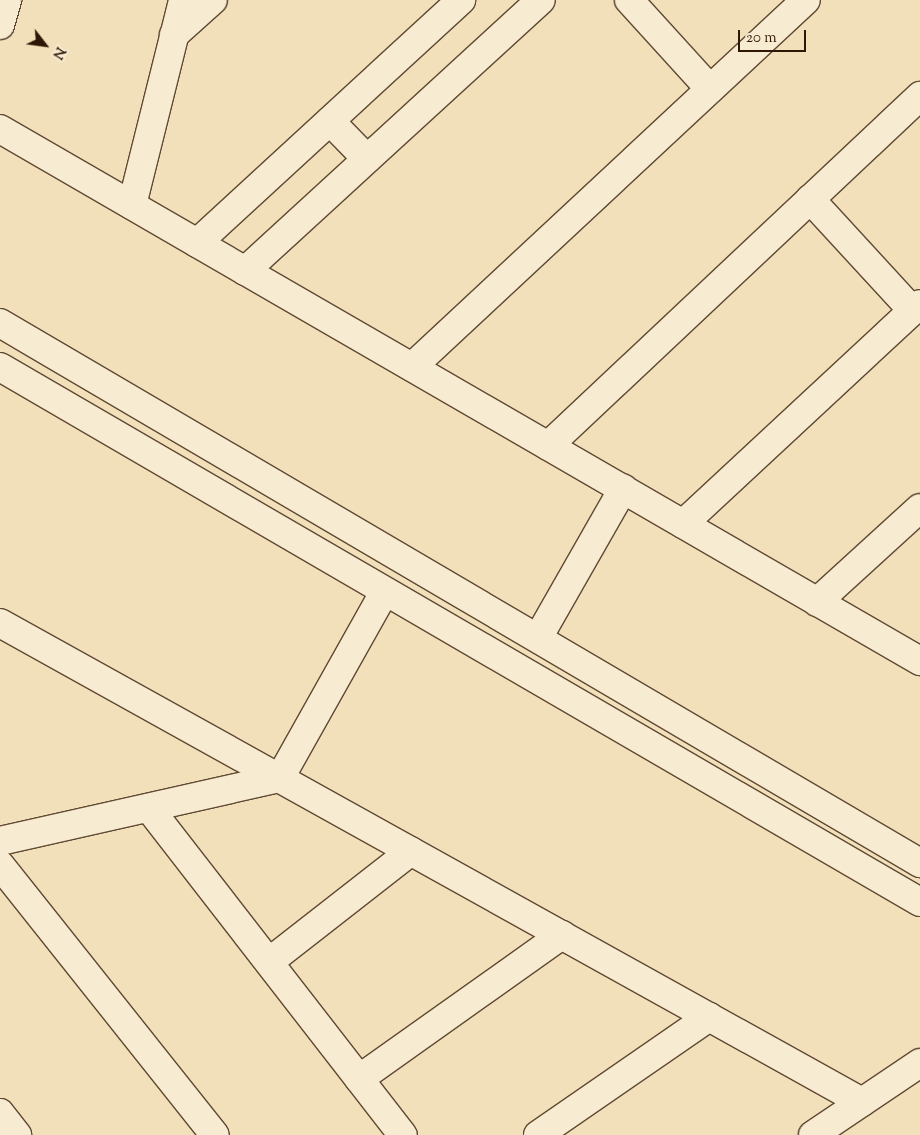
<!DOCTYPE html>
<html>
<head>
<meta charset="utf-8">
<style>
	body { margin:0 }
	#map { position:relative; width:920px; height:1135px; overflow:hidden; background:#f2e0ba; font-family:"Sorts Mill Goudy",serif }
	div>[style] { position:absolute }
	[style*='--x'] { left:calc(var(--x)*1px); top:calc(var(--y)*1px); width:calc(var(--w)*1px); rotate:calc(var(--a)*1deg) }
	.roads { filter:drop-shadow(1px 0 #604933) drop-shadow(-1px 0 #604933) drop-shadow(0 1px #604933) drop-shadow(0 -1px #604933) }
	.minor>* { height:28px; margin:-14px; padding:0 14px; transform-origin:14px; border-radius:14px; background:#f7ebd2 }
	span { translate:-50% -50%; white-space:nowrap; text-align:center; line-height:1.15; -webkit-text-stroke:5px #f7ebd2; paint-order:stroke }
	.north { position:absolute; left:20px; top:20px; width:50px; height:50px; -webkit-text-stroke:4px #f7ebd2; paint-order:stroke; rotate:120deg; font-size:14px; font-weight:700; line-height:20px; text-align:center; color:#2f1706 }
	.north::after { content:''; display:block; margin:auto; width:18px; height:22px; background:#2f1706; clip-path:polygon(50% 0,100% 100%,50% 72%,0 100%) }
	.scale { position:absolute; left:738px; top:30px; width:68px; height:22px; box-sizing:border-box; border:2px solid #2f1706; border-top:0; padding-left:6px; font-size:15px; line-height:18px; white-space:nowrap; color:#2f1706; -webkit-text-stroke:4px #f7ebd2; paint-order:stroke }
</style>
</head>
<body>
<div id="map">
	<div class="roads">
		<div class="minor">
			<i style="--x:629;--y:0;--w:120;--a:47.7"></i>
			<i style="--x:0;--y:25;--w:26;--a:-74"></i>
			<i style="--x:174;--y:35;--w:52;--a:-41.9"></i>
			<i style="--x:330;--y:121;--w:53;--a:45.8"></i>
			<i style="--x:0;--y:129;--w:1063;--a:30.04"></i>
			<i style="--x:810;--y:199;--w:152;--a:47.4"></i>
			<i style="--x:132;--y:205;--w:211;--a:-76"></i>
			<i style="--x:197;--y:243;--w:359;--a:-42.6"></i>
			<i style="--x:245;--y:271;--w:401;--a:-42.5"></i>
			<i style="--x:0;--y:323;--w:1067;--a:30.41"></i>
			<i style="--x:0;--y:367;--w:1064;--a:30.18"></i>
			<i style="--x:412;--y:367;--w:538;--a:-42.97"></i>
			<i style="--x:548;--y:446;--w:511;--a:-43.25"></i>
			<i style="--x:683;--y:524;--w:323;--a:-42.9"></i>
			<i style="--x:817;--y:602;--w:139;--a:-42.4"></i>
			<i style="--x:0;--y:623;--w:986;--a:29.06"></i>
			<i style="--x:538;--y:638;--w:172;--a:-60.3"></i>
			<i style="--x:149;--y:808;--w:414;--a:52.2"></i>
			<i style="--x:0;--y:841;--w:287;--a:-12.7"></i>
			<i style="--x:280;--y:778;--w:214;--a:-60.7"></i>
			<i style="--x:0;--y:865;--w:345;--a:51.5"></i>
			<i style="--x:269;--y:962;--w:180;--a:-38"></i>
			<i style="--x:359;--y:1079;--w:249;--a:-35.4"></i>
			<i style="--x:0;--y:1113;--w:28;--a:52"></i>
			<i style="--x:538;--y:1135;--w:208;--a:-34.6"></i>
			<i style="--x:813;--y:1135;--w:129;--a:-33.9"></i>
		</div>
	</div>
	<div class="north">N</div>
	<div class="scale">20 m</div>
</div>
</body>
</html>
